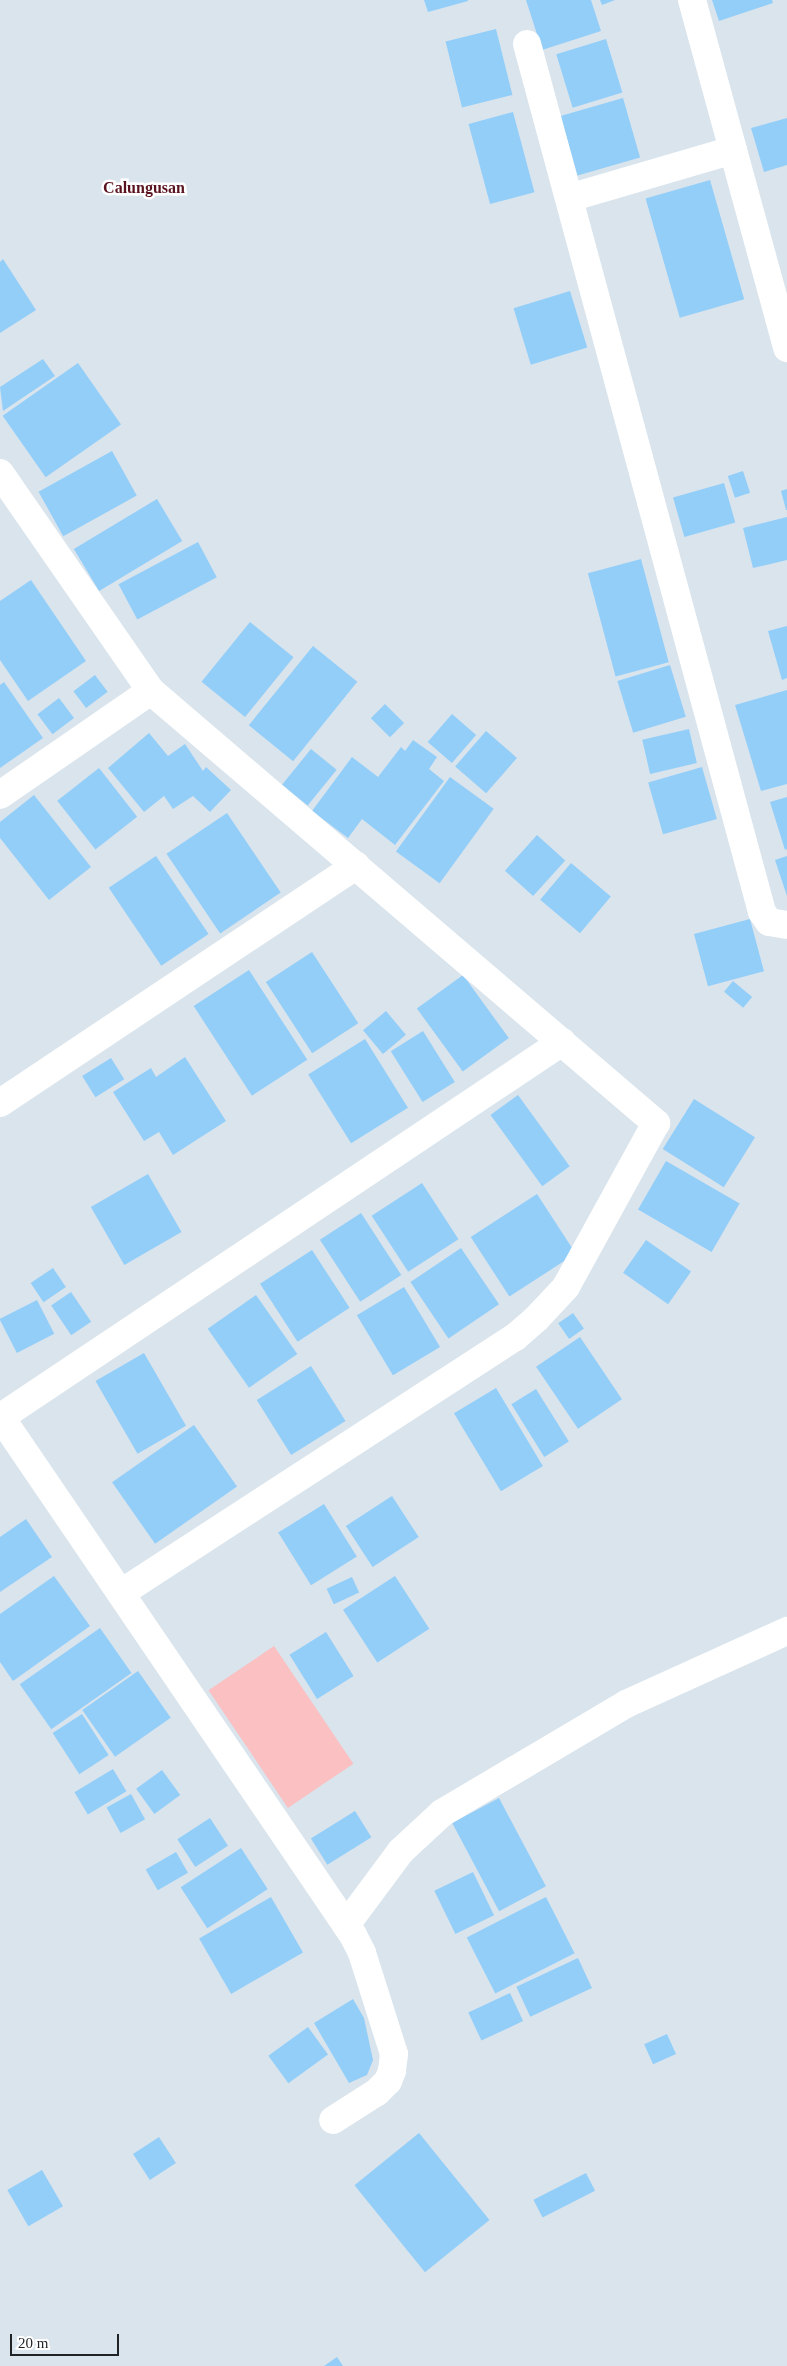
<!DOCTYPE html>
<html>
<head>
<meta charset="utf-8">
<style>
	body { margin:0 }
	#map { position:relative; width:787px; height:2366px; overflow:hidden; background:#d9e4ed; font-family:Georgia,serif }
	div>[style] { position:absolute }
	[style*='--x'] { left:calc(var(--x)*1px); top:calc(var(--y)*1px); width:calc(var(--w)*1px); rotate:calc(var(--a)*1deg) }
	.green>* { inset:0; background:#fbc0c2; transform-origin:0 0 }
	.building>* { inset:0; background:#93cef9; transform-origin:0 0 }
	.minor>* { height:28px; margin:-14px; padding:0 14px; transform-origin:14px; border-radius:14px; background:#fff }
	span { translate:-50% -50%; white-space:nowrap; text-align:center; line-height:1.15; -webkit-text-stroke:5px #fff; paint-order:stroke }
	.quarter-label { font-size:16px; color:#59131e; font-weight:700 }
	.scale { position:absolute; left:10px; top:2334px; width:109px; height:22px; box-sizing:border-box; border:2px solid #1f2326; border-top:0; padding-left:6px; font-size:15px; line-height:18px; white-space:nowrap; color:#1f2326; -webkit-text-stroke:4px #fff; paint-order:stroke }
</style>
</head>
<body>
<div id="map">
	<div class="green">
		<i style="left:274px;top:1646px;width:142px;height:79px;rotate:56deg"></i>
	</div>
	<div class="building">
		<i style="clip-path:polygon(424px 0,468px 0,468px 1px,428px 12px)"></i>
		<i style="clip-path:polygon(526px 0,591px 0,601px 31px,542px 50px)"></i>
		<i style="clip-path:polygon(600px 0,615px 0,602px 5px)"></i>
		<i style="clip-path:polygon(712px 0,772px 0,773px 3px,719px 21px)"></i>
		<i style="left:496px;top:29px;width:68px;height:52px;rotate:76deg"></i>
		<i style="left:606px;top:39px;width:56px;height:52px;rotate:73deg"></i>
		<i style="left:623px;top:98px;width:62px;height:65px;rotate:74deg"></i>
		<i style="left:513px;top:112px;width:83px;height:46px;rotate:75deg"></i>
		<i style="clip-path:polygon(787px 118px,787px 165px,764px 172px,751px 128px)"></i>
		<i style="left:710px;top:180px;width:124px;height:67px;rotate:74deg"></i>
		<i style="clip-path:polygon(3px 259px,36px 310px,0 333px,0 262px)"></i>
		<i style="left:570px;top:291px;width:59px;height:59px;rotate:73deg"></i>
		<i style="clip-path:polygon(43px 359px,55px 376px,3px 411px,0 387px)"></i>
		<i style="left:78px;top:363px;width:75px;height:92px;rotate:55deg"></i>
		<i style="left:112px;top:451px;width:51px;height:84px;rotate:61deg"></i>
		<i style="left:743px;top:471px;width:23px;height:16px;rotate:72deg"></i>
		<i style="left:724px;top:483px;width:41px;height:53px;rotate:74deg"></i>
		<i style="clip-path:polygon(787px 489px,787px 510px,786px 510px,781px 491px)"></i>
		<i style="left:157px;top:499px;width:49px;height:97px;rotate:59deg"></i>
		<i style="clip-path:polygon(787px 517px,787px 560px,753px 568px,743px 528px)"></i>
		<i style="left:198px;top:542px;width:40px;height:90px;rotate:62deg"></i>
		<i style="left:641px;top:559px;width:107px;height:55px;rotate:75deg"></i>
		<i style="clip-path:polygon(31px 580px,86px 661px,28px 701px,0 660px,0 601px)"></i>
		<i style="left:250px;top:622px;width:56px;height:77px;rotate:39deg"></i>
		<i style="clip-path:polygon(787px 626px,787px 678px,782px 680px,768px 631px)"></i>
		<i style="left:313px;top:646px;width:57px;height:102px;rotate:39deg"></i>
		<i style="left:670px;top:665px;width:54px;height:55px;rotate:73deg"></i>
		<i style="left:95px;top:675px;width:21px;height:27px;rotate:53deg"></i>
		<i style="clip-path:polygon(4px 682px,43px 738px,0 768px,0 685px)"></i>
		<i style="clip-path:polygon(787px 690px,787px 784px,761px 791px,735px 705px)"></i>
		<i style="left:59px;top:698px;width:25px;height:27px;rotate:53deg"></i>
		<i style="left:385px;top:704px;width:27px;height:20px;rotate:45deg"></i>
		<i style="left:452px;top:714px;width:32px;height:37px;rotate:41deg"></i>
		<i style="left:689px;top:729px;width:35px;height:48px;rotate:77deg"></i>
		<i style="left:486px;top:731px;width:41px;height:47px;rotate:41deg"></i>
		<i style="clip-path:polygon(149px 733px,168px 756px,185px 744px,203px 771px,206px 767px,231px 790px,210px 812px,193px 796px,173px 809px,164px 796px,144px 812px,108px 768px)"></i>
		<i style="clip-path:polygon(413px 740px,437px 757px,429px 769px,444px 781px,395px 845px,362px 819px,348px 838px,312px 811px,352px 757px,378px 777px,401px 747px,405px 751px)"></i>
		<i style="left:311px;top:749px;width:33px;height:46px;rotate:39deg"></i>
		<i style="left:702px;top:767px;width:54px;height:56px;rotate:74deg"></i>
		<i style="left:99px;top:768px;width:62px;height:53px;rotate:52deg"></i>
		<i style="left:450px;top:777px;width:54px;height:92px;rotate:36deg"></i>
		<i style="clip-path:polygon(34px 795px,91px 867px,49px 900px,0 838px,0 822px)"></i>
		<i style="clip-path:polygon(787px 797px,787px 849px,785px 850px,770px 802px)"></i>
		<i style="left:227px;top:813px;width:96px;height:73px;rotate:56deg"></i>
		<i style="left:537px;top:835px;width:38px;height:48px;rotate:42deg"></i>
		<i style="left:156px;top:856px;width:94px;height:57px;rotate:56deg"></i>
		<i style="clip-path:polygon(787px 856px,787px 896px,775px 860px)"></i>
		<i style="left:571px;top:863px;width:52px;height:48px;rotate:40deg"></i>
		<i style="left:750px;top:919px;width:54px;height:58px;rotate:75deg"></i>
		<i style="left:312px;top:952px;width:85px;height:55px;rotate:57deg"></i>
		<i style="left:249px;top:970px;width:107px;height:66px;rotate:57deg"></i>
		<i style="left:463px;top:975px;width:78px;height:57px;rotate:54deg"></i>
		<i style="left:733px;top:981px;width:25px;height:14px;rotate:40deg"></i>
		<i style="left:386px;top:1011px;width:31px;height:30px;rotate:50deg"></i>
		<i style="left:423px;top:1031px;width:60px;height:38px;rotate:58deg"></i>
		<i style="left:365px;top:1039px;width:81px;height:67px;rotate:58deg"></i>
		<i style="clip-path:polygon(185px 1057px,226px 1121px,173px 1155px,159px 1132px,144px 1141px,113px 1092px,151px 1068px,156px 1077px)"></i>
		<i style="left:111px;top:1058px;width:25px;height:34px;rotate:58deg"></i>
		<i style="left:518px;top:1095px;width:88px;height:34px;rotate:54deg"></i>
		<i style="left:694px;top:1099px;width:72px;height:59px;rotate:32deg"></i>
		<i style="left:666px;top:1161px;width:85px;height:56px;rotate:30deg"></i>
		<i style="left:148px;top:1174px;width:67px;height:66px;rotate:60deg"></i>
		<i style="left:422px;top:1183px;width:67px;height:60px;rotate:57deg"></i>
		<i style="left:537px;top:1194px;width:71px;height:79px;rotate:57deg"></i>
		<i style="left:361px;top:1213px;width:74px;height:49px;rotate:57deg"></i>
		<i style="left:646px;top:1240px;width:55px;height:40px;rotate:35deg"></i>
		<i style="left:461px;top:1248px;width:68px;height:61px;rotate:56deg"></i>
		<i style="left:312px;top:1250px;width:69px;height:62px;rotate:57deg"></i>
		<i style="left:53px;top:1268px;width:23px;height:27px;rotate:56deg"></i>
		<i style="left:404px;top:1287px;width:70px;height:55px;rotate:59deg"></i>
		<i style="left:71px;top:1292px;width:36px;height:24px;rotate:56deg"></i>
		<i style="left:256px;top:1295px;width:72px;height:59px;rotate:55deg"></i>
		<i style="left:37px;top:1300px;width:38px;height:42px;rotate:63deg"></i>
		<i style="left:573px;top:1313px;width:19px;height:18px;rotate:55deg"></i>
		<i style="left:580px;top:1337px;width:75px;height:53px;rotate:56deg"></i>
		<i style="left:144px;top:1353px;width:84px;height:56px;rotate:60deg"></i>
		<i style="left:311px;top:1366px;width:65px;height:64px;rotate:58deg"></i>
		<i style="left:496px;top:1388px;width:91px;height:49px;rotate:59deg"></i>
		<i style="left:536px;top:1389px;width:62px;height:29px;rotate:58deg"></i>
		<i style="left:194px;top:1425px;width:75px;height:100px;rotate:55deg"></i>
		<i style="left:392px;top:1496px;width:49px;height:55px;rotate:57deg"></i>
		<i style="left:324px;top:1504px;width:62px;height:54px;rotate:58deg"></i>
		<i style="clip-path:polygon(26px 1519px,52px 1557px,0 1592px,0 1537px)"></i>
		<i style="clip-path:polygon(54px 1576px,90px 1626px,13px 1681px,0 1662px,0 1614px)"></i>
		<i style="left:395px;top:1576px;width:63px;height:62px;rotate:57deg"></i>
		<i style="left:352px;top:1577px;width:17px;height:28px;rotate:65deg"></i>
		<i style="left:100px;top:1628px;width:55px;height:98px;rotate:55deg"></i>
		<i style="left:326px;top:1632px;width:52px;height:43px;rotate:58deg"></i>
		<i style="left:138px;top:1671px;width:57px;height:68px;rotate:55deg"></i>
		<i style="left:82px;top:1714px;width:49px;height:35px;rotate:57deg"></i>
		<i style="left:113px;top:1769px;width:26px;height:45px;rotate:59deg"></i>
		<i style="left:162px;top:1770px;width:31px;height:32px;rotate:54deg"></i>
		<i style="left:131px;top:1794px;width:29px;height:28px;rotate:61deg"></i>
		<i style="left:499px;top:1798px;width:100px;height:53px;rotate:62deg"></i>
		<i style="left:355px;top:1811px;width:31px;height:52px;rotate:58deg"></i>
		<i style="left:210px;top:1818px;width:33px;height:39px;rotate:57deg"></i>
		<i style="left:241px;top:1848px;width:49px;height:72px;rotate:57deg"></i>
		<i style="left:176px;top:1852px;width:24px;height:35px;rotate:60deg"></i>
		<i style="left:473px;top:1872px;width:48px;height:43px;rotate:64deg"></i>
		<i style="left:271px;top:1897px;width:64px;height:83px;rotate:60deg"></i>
		<i style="left:546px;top:1897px;width:63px;height:89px;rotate:63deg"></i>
		<i style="left:578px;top:1958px;width:33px;height:68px;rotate:65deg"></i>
		<i style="left:510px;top:1993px;width:31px;height:46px;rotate:65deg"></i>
		<i style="clip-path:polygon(353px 1999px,364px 2018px,373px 2060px,367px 2075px,349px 2083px,314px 2023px)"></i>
		<i style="left:308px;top:2027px;width:34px;height:49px;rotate:54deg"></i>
		<i style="left:667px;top:2034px;width:22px;height:25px;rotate:66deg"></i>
		<i style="left:419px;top:2133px;width:112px;height:83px;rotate:51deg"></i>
		<i style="left:159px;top:2137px;width:31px;height:31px;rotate:57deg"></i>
		<i style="left:42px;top:2170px;width:42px;height:40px;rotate:60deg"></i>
		<i style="left:586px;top:2173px;width:20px;height:59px;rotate:63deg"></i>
		<i style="clip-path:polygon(337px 2357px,343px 2366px,324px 2366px)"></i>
	</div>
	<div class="minor">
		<i style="--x:692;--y:0;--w:361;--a:74.7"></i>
		<i style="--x:527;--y:44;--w:899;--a:74.85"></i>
		<i style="--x:762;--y:912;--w:12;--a:55"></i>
		<i style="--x:769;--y:922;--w:18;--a:9"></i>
		<i style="--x:569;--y:198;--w:171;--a:-16.3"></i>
		<i style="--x:0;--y:473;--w:265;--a:55.3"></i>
		<i style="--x:151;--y:691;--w:665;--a:40.55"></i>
		<i style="--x:656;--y:1123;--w:187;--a:118.8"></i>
		<i style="--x:566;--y:1287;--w:44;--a:133.2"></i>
		<i style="--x:536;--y:1319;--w:28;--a:139"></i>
		<i style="--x:515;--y:1337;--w:468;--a:147"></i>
		<i style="--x:0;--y:795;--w:183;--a:-34.6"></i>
		<i style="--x:0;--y:1103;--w:428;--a:-33.7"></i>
		<i style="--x:0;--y:1416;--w:628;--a:55.78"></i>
		<i style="--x:353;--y:1935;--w:20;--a:63"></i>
		<i style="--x:362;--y:1953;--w:106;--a:72.4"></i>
		<i style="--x:394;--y:2054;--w:17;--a:97"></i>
		<i style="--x:392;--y:2071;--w:11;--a:112"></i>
		<i style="--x:388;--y:2081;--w:16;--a:135"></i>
		<i style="--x:377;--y:2092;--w:52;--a:147.5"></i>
		<i style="--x:1;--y:1417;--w:675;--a:-33.76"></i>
		<i style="--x:346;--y:1925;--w:92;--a:-53.4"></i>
		<i style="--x:401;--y:1851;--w:56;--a:-42.8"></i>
		<i style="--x:442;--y:1813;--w:214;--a:-30.6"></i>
		<i style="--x:626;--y:1704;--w:177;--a:-24.4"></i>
	</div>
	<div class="quarter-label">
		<span style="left:144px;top:188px">Calungusan</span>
	</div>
	<div class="scale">20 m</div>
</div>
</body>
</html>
